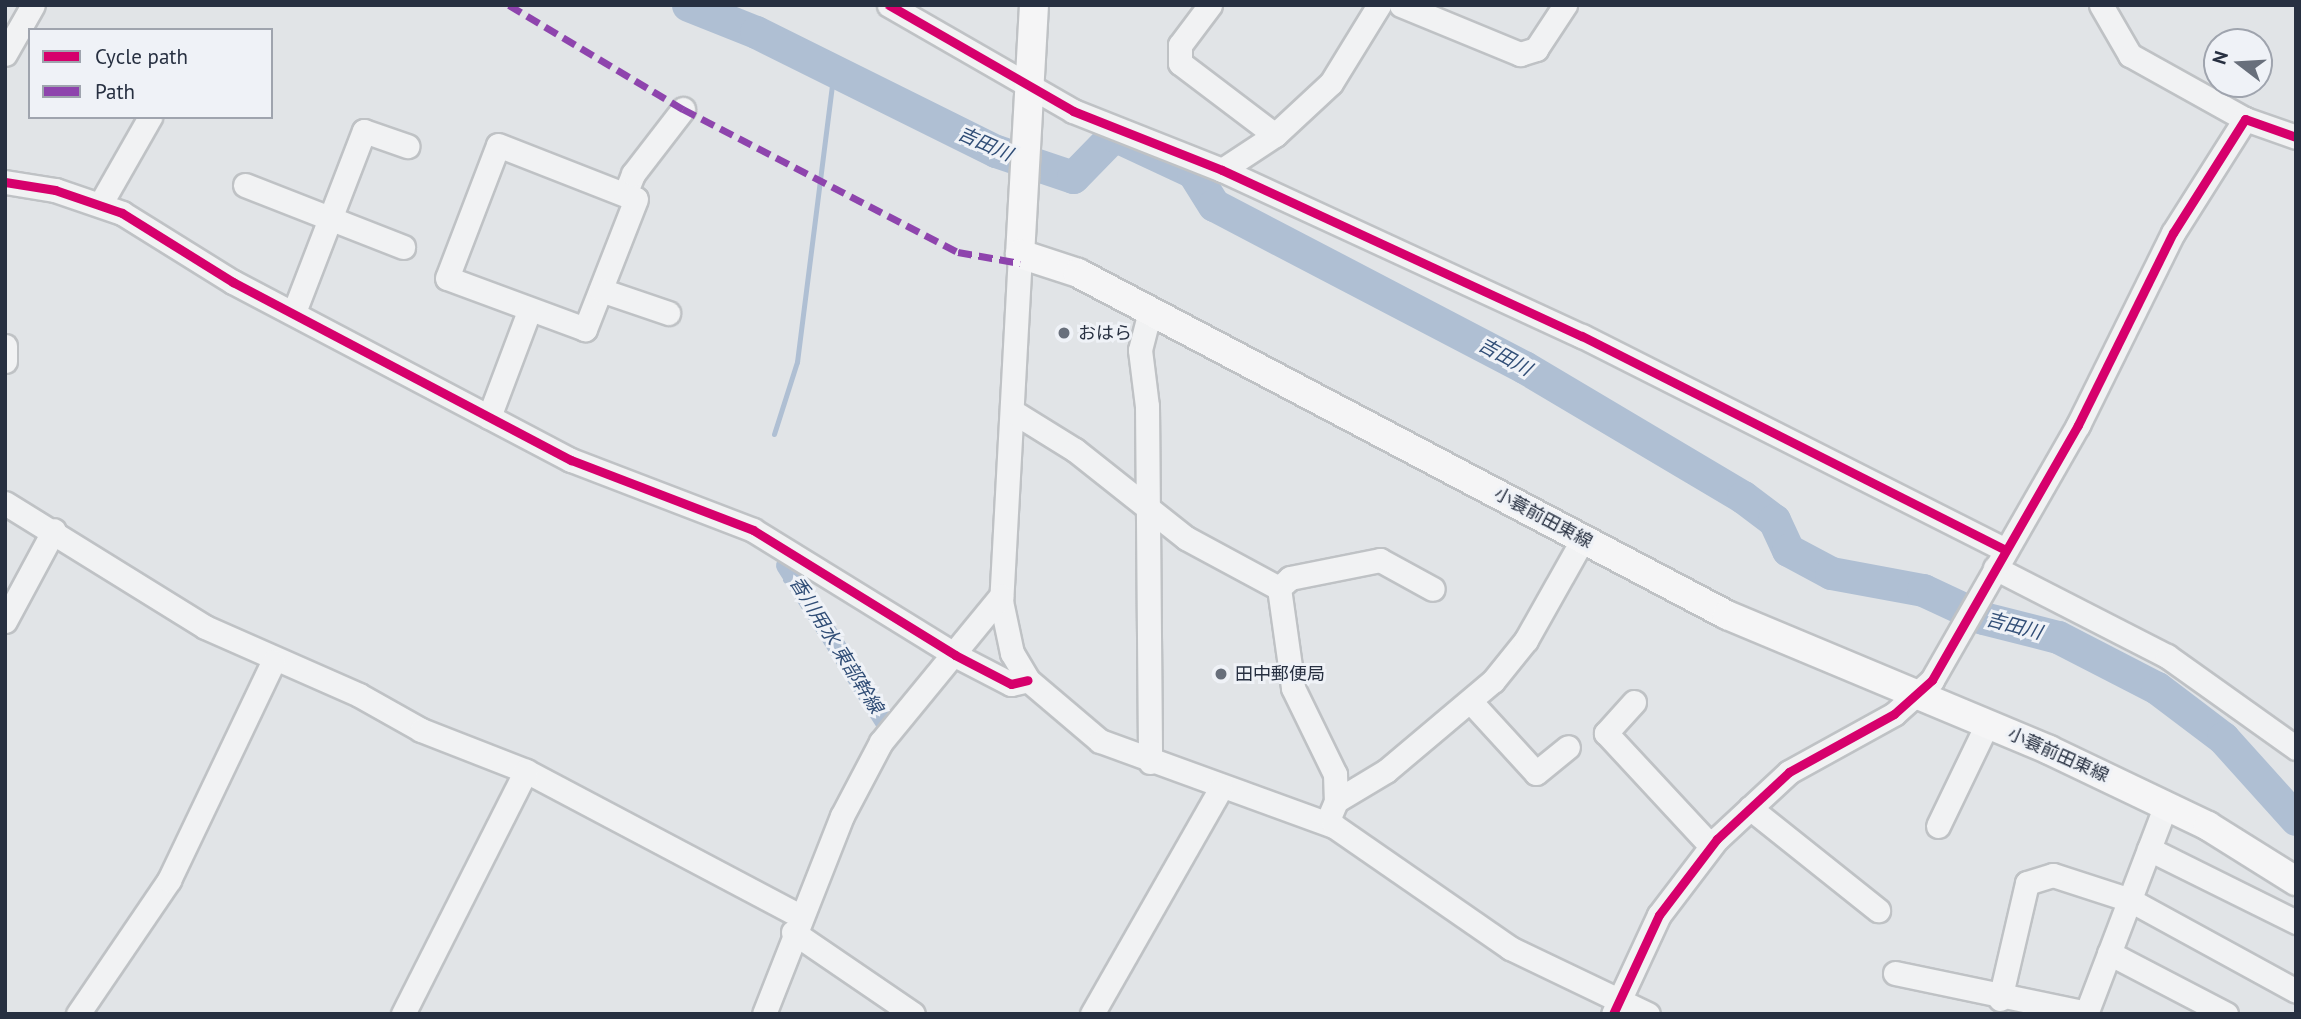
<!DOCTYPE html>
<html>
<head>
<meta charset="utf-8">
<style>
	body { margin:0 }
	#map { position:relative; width:2301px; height:1019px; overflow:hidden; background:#e1e4e7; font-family:"PT Sans","Noto Sans JP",sans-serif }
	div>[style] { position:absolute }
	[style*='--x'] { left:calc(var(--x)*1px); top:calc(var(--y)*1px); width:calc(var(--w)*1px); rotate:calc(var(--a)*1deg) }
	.stream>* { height:5px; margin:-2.5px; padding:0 2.5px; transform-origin:2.5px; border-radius:2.5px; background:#afbfd3 }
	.canal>* { height:19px; margin:-9.5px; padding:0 9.5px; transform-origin:9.5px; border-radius:9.5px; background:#afbfd3 }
	.river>* { height:33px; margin:-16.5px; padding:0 16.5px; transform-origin:16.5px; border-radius:16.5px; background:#afbfd3 }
	.roads { filter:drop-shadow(2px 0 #bfc2c5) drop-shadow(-2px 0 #bfc2c5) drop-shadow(0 2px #bfc2c5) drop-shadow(0 -2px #bfc2c5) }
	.minor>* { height:23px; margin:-11.5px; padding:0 11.5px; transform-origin:11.5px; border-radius:11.5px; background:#f1f2f3 }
	.major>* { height:28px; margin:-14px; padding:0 14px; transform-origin:14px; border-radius:14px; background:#f5f5f6 }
	.quiet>* { height:7px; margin-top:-3.5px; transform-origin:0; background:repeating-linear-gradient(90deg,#8e44ad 0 14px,transparent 0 21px) }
	.cycleway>* { height:9px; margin:-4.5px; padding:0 4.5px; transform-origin:4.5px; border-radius:4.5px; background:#d6006c }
	.dots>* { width:19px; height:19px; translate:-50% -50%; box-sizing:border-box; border:4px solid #eff2f7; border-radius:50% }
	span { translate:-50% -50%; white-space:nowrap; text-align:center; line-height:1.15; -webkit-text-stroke:6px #eff2f7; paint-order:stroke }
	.poi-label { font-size:18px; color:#273041 }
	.left { translate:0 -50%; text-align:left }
	.street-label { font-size:18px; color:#273041 }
	.water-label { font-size:19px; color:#304d76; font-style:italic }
	.frame { position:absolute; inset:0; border:7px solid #273041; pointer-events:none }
	.legend { position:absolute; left:28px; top:28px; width:245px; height:91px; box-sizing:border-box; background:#eff2f7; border:2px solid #9fa4ae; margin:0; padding:9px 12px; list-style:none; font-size:21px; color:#273041 }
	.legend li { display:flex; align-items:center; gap:14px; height:35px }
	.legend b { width:35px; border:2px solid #9fa4ae }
	.north { position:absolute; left:2203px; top:28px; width:70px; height:70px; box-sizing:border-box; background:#eff2f7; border:2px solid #9fa4ae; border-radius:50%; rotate:287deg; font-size:19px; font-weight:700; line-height:28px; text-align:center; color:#273041 }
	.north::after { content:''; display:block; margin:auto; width:24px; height:32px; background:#686f7b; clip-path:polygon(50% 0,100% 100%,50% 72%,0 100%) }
</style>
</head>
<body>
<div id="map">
	<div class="stream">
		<i style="--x:774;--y:434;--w:76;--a:-72.3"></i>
		<i style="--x:797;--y:362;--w:294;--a:-82.8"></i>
		<i style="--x:785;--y:580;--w:33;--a:43"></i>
	</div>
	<div class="canal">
		<i style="--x:785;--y:565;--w:189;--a:57.7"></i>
	</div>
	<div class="river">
		<i style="--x:688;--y:5;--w:73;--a:21.7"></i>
		<i style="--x:756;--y:32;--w:268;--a:26.4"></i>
		<i style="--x:996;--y:151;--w:81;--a:18.7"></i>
		<i style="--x:1073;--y:177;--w:59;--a:-45.7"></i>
		<i style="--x:1114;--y:135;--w:87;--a:25.1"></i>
		<i style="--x:1193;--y:172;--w:39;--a:58"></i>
		<i style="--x:1214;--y:205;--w:350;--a:27.6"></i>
		<i style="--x:1524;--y:367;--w:255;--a:30.7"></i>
		<i style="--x:1743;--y:497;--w:39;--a:37"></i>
		<i style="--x:1774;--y:520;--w:33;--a:65"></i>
		<i style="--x:1788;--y:550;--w:49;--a:28.1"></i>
		<i style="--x:1831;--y:573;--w:94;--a:10.5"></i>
		<i style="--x:1923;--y:590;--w:66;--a:25"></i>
		<i style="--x:1983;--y:618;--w:77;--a:14.2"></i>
		<i style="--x:2058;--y:637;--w:111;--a:27.3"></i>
		<i style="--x:2157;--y:688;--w:83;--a:37.1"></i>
		<i style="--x:2223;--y:738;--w:109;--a:48"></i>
	</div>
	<div class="roads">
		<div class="minor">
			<i style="--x:889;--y:5;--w:212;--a:29.9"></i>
			<i style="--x:1073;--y:111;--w:160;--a:21.6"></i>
			<i style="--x:1222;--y:170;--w:396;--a:24.8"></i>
			<i style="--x:1582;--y:336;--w:474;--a:26.8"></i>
			<i style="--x:1210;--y:5;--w:50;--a:126.9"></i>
			<i style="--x:1180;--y:45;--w:18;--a:90"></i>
			<i style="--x:1180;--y:63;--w:119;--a:37.2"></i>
			<i style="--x:1401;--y:5;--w:129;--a:22.4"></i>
			<i style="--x:1520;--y:54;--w:17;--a:-17"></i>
			<i style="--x:1536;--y:49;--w:53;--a:-56.6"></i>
			<i style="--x:2101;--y:5;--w:58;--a:59.9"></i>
			<i style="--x:2130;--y:55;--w:132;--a:29.1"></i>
			<i style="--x:5;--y:54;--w:56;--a:-60.3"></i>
			<i style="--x:498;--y:145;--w:148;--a:21.4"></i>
			<i style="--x:636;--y:199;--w:140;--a:111.4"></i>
			<i style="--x:585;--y:329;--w:147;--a:-159.7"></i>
			<i style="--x:447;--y:278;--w:142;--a:-69"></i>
			<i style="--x:1222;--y:170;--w:64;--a:-33.4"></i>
			<i style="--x:1275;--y:135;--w:76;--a:-42.9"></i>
			<i style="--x:1331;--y:83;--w:92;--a:-58.4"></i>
			<i style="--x:5;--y:182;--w:51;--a:9.1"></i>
			<i style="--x:55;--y:190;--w:71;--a:18.9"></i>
			<i style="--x:122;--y:213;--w:131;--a:31.9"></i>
			<i style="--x:233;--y:282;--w:382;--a:27.8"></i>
			<i style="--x:571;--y:460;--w:195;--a:21"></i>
			<i style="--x:753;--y:530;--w:238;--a:31.7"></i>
			<i style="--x:955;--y:655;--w:63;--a:27.4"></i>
			<i style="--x:1011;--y:684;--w:17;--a:-13"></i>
			<i style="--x:245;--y:185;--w:170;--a:21.4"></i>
			<i style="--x:625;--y:194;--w:22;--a:-68"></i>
			<i style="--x:633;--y:174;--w:82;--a:-52.4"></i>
			<i style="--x:101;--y:203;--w:99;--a:-60.3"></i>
			<i style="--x:1020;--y:254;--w:348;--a:93.1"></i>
			<i style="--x:1001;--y:601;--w:53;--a:78.1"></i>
			<i style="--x:1012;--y:653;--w:31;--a:59"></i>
			<i style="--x:1028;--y:680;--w:94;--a:40.3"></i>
			<i style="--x:1100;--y:741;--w:249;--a:20"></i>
			<i style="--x:1334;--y:826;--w:214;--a:34.7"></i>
			<i style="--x:1510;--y:948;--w:153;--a:25.6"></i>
			<i style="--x:601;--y:290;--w:71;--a:18.9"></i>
			<i style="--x:1150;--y:311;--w:40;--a:104.4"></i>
			<i style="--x:1140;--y:350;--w:56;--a:82.9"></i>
			<i style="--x:1147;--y:406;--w:356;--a:89.5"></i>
			<i style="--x:294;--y:312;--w:194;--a:-68.9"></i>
			<i style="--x:364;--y:131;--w:46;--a:19.2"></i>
			<i style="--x:5;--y:346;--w:15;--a:90"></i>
			<i style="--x:1012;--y:411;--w:74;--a:31.8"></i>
			<i style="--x:1075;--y:450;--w:142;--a:38.4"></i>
			<i style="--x:1186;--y:538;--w:106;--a:28.3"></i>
			<i style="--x:1279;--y:588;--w:101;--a:82"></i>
			<i style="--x:1293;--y:688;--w:96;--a:64"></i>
			<i style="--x:1335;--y:774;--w:27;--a:88"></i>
			<i style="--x:489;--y:417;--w:113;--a:-69.3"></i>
			<i style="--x:5;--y:503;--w:235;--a:31.8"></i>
			<i style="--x:205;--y:627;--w:168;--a:23.8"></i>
			<i style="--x:359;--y:695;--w:71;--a:29.4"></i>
			<i style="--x:421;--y:730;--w:113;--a:21.3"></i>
			<i style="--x:526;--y:771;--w:310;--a:27.9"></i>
			<i style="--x:1995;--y:568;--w:193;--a:27.1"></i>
			<i style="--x:2167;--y:656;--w:158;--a:35.5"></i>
			<i style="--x:1279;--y:588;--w:15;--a:-42"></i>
			<i style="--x:1290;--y:578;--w:92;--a:-11.3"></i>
			<i style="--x:1380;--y:560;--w:60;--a:28.7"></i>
			<i style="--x:5;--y:621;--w:103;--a:-61.7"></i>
			<i style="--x:1471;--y:702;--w:96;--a:47.5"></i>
			<i style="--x:1536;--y:773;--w:41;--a:-39.1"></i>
			<i style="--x:1634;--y:702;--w:42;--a:132.1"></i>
			<i style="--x:1606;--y:733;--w:154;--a:47.1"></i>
			<i style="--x:1750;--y:808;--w:164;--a:38.6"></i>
			<i style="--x:1331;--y:813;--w:13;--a:-67"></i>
			<i style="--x:1336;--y:801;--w:58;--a:-31"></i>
			<i style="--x:1386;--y:771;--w:140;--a:-40.1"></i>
			<i style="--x:1493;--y:681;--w:53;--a:-51.2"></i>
			<i style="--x:1526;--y:640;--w:116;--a:-60.6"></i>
			<i style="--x:1938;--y:826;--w:113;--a:-64.3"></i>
			<i style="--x:2149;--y:849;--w:164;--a:26.4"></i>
			<i style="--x:793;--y:932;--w:145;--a:34.3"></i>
			<i style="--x:2109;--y:953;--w:132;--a:27.5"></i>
			<i style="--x:1895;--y:973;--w:195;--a:11.8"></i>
			<i style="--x:2000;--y:999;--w:119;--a:-76.9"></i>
			<i style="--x:2027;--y:883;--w:27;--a:-17"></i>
			<i style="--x:2053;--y:875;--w:81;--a:18"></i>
			<i style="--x:2130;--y:900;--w:189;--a:28.7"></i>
			<i style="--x:78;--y:1014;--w:162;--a:-55.8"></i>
			<i style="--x:169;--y:880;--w:242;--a:-64.5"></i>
			<i style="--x:403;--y:1014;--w:272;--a:-63.2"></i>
			<i style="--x:764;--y:1014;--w:213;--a:-68.5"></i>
			<i style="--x:842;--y:816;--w:84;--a:-62.2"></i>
			<i style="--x:881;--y:742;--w:189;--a:-50.6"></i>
			<i style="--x:1092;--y:1014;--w:260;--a:-60.3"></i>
			<i style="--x:1613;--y:1014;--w:109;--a:-65.1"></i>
			<i style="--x:1659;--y:915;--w:96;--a:-52.7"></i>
			<i style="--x:1717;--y:839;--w:98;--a:-42.9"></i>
			<i style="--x:1789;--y:772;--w:120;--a:-28.9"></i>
			<i style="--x:1894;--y:714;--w:51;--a:-41.8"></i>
			<i style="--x:1932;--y:680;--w:294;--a:-60.2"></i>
			<i style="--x:2078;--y:425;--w:214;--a:-63.7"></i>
			<i style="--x:2173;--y:233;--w:135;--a:-57.7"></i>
			<i style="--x:2245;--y:119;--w:54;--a:19.4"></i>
			<i style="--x:2086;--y:1014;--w:224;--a:-69.1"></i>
		</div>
		<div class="major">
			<i style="--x:1034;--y:5;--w:249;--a:93.2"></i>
			<i style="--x:1020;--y:254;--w:61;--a:18.1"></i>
			<i style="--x:1078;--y:273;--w:734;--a:27.79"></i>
			<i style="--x:1727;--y:615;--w:349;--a:22.7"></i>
			<i style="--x:2049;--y:750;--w:176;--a:25.5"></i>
			<i style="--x:2208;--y:826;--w:104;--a:32"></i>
		</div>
	</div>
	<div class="quiet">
		<i style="--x:509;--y:5;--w:203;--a:30.9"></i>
		<i style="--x:683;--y:109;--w:310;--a:27.5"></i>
		<i style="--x:958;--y:252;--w:63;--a:10.1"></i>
	</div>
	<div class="cycleway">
		<i style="--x:889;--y:5;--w:212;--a:29.9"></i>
		<i style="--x:1073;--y:111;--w:160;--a:21.6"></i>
		<i style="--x:1222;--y:170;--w:396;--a:24.8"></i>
		<i style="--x:1582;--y:336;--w:474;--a:26.8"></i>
		<i style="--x:5;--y:182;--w:51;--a:9.1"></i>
		<i style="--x:55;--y:190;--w:71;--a:18.9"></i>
		<i style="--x:122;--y:213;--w:131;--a:31.9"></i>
		<i style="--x:233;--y:282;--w:382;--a:27.8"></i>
		<i style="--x:571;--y:460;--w:195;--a:21"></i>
		<i style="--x:753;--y:530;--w:238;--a:31.7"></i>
		<i style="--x:955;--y:655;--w:63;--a:27.4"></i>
		<i style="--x:1011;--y:684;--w:17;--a:-13"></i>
		<i style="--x:1613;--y:1014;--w:109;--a:-65.1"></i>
		<i style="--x:1659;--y:915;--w:96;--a:-52.7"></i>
		<i style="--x:1717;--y:839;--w:98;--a:-42.9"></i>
		<i style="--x:1789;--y:772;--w:120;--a:-28.9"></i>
		<i style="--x:1894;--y:714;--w:51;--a:-41.8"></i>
		<i style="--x:1932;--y:680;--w:294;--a:-60.2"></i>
		<i style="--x:2078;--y:425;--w:214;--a:-63.7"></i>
		<i style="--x:2173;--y:233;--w:135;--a:-57.7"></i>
		<i style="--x:2245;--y:119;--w:54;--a:19.4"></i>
	</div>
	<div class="dots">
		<i style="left:1064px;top:333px;background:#686f7b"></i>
		<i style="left:1221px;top:674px;background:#686f7b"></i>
	</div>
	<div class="poi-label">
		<span class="left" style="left:1078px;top:333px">おはら</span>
		<span class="left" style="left:1235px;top:674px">田中郵便局</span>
	</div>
	<div class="street-label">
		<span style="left:1543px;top:518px;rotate:28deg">小蓑前田東線</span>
		<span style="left:2058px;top:755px;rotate:24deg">小蓑前田東線</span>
	</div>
	<div class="water-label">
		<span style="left:985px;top:144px;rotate:24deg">吉田川</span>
		<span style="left:1505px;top:357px;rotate:29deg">吉田川</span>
		<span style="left:2014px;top:626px;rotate:15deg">吉田川</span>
		<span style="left:836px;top:645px;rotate:58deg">香川用水 東部幹線</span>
	</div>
	<div class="frame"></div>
	<ul class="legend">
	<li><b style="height:9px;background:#d6006c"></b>Cycle path</li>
	<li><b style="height:9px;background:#8e44ad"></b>Path</li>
	</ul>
	<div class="north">N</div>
</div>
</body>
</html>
